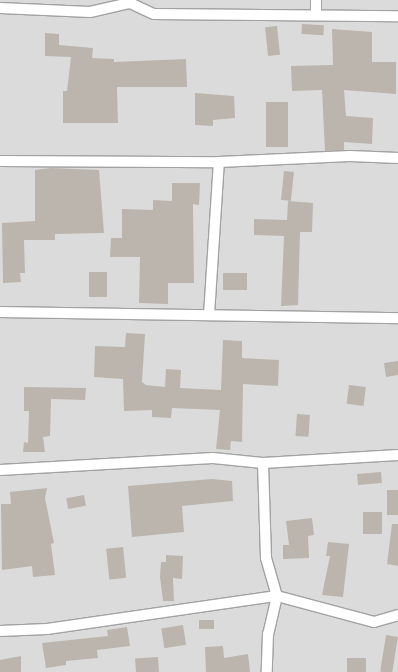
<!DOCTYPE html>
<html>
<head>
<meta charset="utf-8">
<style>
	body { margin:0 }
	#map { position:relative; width:398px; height:672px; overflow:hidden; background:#eeece4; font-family:"Fira Sans",sans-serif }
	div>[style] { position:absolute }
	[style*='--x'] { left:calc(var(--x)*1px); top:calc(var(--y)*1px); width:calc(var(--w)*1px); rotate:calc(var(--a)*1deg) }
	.residential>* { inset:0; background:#dcdbdb; transform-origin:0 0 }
	.building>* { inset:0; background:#bbb5ae; transform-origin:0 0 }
	.roads { filter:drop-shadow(1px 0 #a2a2a2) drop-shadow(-1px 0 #a2a2a2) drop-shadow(0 1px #a2a2a2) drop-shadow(0 -1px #a2a2a2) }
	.street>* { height:10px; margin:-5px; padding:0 5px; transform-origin:5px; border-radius:5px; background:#fff }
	span { translate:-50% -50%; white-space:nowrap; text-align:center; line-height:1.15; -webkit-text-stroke:4px #fff; paint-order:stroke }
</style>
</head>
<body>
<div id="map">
	<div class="residential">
		<i style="left:0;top:0;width:398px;height:672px"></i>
	</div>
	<div class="building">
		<i style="left:302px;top:24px;width:22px;height:10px;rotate:3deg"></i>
		<i style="left:277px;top:26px;width:29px;height:12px;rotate:84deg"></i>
		<i style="clip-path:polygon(332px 29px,372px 32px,372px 62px,396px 62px,396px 94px,344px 90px,346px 116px,373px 118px,372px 144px,344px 142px,344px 150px,325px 151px,322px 90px,292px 91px,291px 66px,333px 65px)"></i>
		<i style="clip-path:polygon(45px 33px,59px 34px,59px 45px,93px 48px,92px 58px,114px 59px,114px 62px,186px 59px,187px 87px,117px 87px,118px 123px,63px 123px,63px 91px,67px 91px,71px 57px,45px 56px)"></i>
		<i style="clip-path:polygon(195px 93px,234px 96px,235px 118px,213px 120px,213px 126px,195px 125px)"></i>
		<i style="left:266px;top:102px;width:22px;height:45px"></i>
		<i style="clip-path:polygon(51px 168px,99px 170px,104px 233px,55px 234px,55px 240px,24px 240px,25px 273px,20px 273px,21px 282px,3px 283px,2px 223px,35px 221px,35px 170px)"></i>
		<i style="left:284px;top:171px;width:10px;height:29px;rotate:6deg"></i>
		<i style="clip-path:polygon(172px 183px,200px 183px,199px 205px,193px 204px,194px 283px,168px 283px,168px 304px,139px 303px,140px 257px,110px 257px,111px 238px,122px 238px,122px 209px,153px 210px,153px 200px,172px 201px)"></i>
		<i style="clip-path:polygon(288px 201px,313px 203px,312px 232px,300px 232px,298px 305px,281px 306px,284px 236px,254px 235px,254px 219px,287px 220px)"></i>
		<i style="left:89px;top:272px;width:18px;height:25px"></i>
		<i style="left:223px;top:273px;width:24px;height:17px"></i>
		<i style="clip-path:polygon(126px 333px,145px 334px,142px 382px,146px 385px,165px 387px,166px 369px,181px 370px,180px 388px,221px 390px,223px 340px,242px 341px,242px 358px,279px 360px,278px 386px,243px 384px,242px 442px,231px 441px,230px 450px,216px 449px,220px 410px,172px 408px,171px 418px,152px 417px,152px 410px,124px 411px,123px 379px,94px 377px,95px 346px,125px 347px)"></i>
		<i style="clip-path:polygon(398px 361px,398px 375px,386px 377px,384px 363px)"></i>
		<i style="left:349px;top:385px;width:17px;height:19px;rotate:7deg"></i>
		<i style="clip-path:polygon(24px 387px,86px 388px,85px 400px,51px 399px,50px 436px,43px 437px,45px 452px,23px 452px,24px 442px,28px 443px,29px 411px,24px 411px)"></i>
		<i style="left:297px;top:414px;width:13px;height:22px;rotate:4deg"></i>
		<i style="left:381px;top:472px;width:11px;height:24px;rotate:85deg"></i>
		<i style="clip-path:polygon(212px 479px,232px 481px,233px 501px,182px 506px,184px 532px,132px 537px,128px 486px)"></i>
		<i style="clip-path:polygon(47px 488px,45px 498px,54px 543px,51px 544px,55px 575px,33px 577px,32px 566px,2px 570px,1px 504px,11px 504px,10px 492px)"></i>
		<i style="left:398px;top:490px;width:25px;height:11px;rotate:90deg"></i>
		<i style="left:84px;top:495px;width:11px;height:18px;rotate:80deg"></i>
		<i style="left:363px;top:512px;width:19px;height:22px"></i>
		<i style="clip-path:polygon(312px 518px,314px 535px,308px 536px,309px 558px,283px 559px,283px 545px,289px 545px,286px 521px)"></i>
		<i style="clip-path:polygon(392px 524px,398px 524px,398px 566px,387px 564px)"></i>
		<i style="clip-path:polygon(328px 542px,349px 544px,343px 597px,322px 595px,330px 556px,326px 556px)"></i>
		<i style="left:123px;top:547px;width:31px;height:17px;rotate:84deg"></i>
		<i style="clip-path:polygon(166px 555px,183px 556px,182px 579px,173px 578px,174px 601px,163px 601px,160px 577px,161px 562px,166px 562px)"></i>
		<i style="left:199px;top:620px;width:15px;height:9px"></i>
		<i style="left:183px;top:625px;width:20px;height:22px;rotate:81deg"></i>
		<i style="clip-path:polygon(127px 627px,130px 646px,97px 650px,98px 658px,66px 661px,66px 665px,46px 668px,42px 643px,108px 636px,107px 630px)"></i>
		<i style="left:386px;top:635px;width:12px;height:37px;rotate:9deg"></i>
		<i style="clip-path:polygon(223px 646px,224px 658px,248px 654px,250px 672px,206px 672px,205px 647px)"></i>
		<i style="clip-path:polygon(21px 656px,21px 672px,0 672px,0 660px)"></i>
		<i style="left:158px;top:657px;width:15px;height:23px;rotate:86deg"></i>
		<i style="left:347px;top:658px;width:19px;height:14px"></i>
	</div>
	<div class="roads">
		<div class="street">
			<i style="--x:0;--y:8;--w:90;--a:2.5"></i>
			<i style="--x:90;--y:12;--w:41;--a:-12.7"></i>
			<i style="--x:130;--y:3;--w:26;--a:25"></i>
			<i style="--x:154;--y:14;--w:244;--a:0.5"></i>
			<i style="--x:316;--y:14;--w:14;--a:-90"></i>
			<i style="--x:0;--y:161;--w:219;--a:0.3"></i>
			<i style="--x:219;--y:162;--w:131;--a:-2.6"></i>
			<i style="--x:350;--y:156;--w:48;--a:2.4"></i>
			<i style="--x:0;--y:312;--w:398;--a:0.9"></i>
			<i style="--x:209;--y:315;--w:153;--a:-86.3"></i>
			<i style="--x:263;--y:463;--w:95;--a:88.2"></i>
			<i style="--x:266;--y:558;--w:40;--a:74"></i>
			<i style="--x:277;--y:596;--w:39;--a:103"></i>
			<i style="--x:268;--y:634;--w:38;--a:92"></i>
			<i style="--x:0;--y:470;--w:213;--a:-3.2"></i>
			<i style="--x:213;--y:458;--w:50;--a:5.7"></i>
			<i style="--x:263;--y:463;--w:135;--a:-3.4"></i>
			<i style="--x:0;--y:631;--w:47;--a:-2.4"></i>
			<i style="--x:47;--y:629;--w:232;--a:-8.2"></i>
			<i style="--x:277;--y:596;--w:100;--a:15"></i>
			<i style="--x:374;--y:622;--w:25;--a:-16"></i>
		</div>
	</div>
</div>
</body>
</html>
